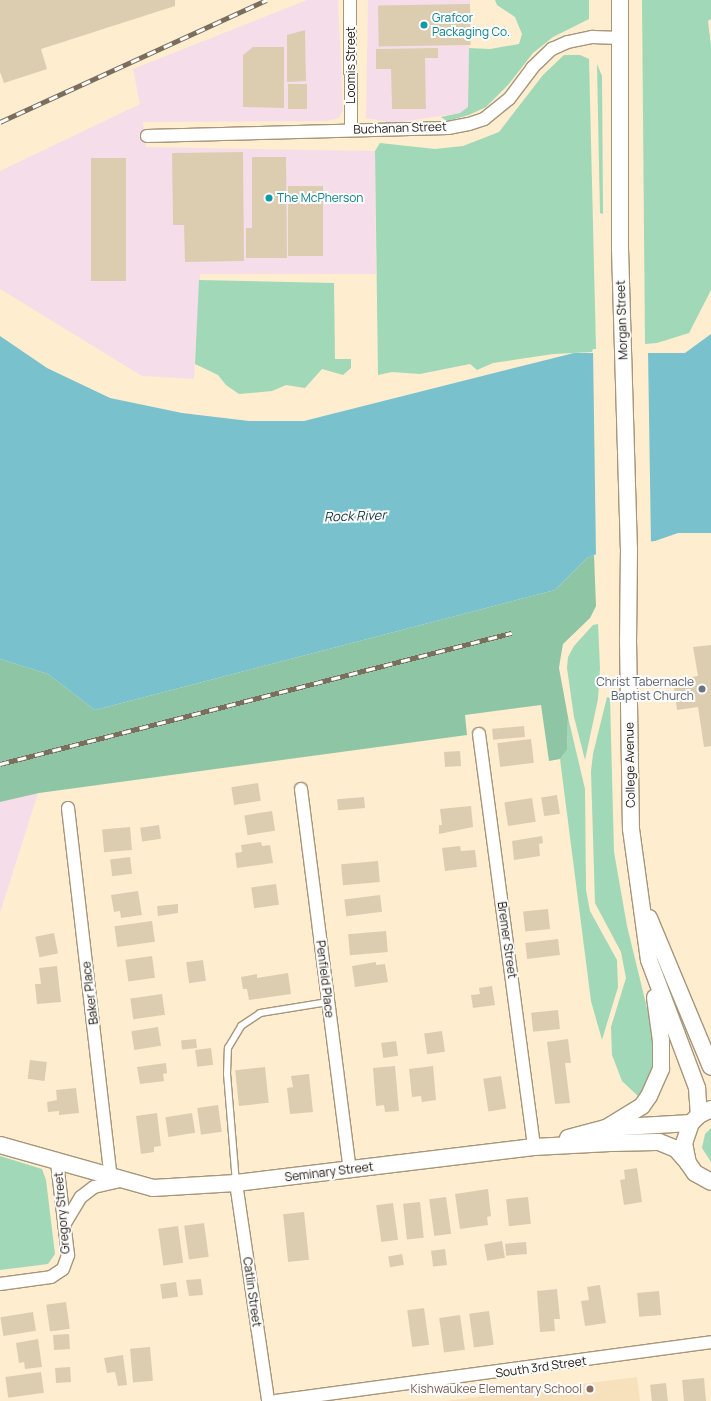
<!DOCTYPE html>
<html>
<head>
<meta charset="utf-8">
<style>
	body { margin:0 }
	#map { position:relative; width:711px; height:1401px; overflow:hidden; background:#feedcf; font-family:Manrope,sans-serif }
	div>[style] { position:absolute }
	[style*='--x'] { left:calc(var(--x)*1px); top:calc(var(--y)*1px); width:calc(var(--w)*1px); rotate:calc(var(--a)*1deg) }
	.commercial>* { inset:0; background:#f5deea }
	.built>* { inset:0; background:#f6e1bc }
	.green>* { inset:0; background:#a1d8b7 }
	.forest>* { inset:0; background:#8ec5a5 }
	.water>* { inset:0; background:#79c1cd }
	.pier>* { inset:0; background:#feedcf }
	.building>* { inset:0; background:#ddcdb0; transform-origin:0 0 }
	.roads { filter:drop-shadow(1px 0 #a6967a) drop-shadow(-1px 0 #a6967a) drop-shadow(0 1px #a6967a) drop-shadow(0 -1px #a6967a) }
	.lane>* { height:6px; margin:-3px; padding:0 3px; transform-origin:3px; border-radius:3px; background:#fff }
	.street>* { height:12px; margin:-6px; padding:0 6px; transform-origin:6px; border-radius:6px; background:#fff }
	.secondary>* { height:16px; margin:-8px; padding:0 8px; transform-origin:8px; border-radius:8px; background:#fff }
	.rail>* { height:4.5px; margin-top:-2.25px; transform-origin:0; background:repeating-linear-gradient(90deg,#fcfcfc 0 9px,#7a6f5d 0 18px); box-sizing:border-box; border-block:1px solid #7a6f5d }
	.dots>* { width:11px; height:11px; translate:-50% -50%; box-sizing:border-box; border:2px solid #fcfcfc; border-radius:50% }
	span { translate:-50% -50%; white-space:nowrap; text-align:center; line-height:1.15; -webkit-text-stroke:4px #fcfcfc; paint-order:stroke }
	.culture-label { font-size:12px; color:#0d838f }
	.left { translate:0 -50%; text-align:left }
	.street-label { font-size:12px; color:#1d170d }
	.worship-label { font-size:12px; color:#5b616d }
	.right { translate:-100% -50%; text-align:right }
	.education-label { font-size:12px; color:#785e54 }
	.water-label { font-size:13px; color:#11353a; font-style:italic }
</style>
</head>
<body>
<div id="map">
	<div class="commercial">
		<i style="clip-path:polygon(307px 0,338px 0,343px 110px,339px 118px,327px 121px,143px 122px,146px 147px,375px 151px,376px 274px,200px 274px,194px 379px,142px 376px,0 289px,0 171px,140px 104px,133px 69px)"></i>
		<i style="clip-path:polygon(368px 0,470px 0,468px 107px,460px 113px,394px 123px,366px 118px)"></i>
		<i style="clip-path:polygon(38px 793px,0 913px,0 802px)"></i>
	</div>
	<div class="built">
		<i style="clip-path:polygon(637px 1377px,640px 1401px,446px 1401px)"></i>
	</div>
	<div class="green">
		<i style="clip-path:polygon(495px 0,589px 0,589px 19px,553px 37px,533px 53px,508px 85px,486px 107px,469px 115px,447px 121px,441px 117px,460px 113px,468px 107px,469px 48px,490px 49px,519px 44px,522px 34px,515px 17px,497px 5px)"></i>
		<i style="clip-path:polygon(642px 0,711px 0,711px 19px,708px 21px,711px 46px,711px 290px,689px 333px,657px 343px,645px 344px)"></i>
		<i style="clip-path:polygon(564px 55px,580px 55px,589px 59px,596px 349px,593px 349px,592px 352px,553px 354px,493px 363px,477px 370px,470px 364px,420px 374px,392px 372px,378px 375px,375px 151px,380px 143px,435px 149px,463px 146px,499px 132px,543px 75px)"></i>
		<i style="clip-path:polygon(597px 64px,602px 76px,603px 214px,600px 213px)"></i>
		<i style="clip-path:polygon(199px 280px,334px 283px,335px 359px,351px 359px,351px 368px,343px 375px,322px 369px,305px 388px,286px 385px,272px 391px,239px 394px,226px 385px,218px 375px,195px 364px)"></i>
		<i style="clip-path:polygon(598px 624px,600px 668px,598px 699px,585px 760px,574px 717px,567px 668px,568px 657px,574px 646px,593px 625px)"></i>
		<i style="clip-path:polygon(607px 697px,610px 698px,614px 852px,627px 926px,655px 1041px,654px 1072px,641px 1099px,622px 1081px,612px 1055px,611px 1027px,626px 978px,621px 952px,595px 903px,591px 771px,593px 754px)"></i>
		<i style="clip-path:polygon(568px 717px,585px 789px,586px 890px,590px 911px,617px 960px,618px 987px,602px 1040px,591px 1001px,560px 759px,567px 750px)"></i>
		<i style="clip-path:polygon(711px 1128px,711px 1162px,702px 1148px,705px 1134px)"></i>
		<i style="clip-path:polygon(0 1156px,42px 1169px,46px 1180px,55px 1254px,48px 1264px,0 1270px)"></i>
	</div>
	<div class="forest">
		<i style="clip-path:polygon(594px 555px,596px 606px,590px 618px,563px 644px,561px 655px,559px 668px,568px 717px,567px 750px,560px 759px,549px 761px,541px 705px,465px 715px,467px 735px,39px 793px,0 802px,0 659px,48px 674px,95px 710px,555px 590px,587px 558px)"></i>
	</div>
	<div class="water">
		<i style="clip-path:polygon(711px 334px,711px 533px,678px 533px,655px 541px,618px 545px,587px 558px,555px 590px,95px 710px,48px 674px,0 659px,0 336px,47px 368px,110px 398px,182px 413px,249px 421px,304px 421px,574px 353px,685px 353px)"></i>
	</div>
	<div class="pier">
		<i style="clip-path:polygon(593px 350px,648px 350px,651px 544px,619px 547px,596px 557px)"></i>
	</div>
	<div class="building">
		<i style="clip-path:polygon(0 0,175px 0,175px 6px,41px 49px,47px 69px,4px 83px,0 72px)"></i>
		<i style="left:470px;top:4px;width:41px;height:92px;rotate:89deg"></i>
		<i style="clip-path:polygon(305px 30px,306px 81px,287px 82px,287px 35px)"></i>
		<i style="clip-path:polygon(253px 47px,284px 47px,284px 108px,243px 107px,243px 55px)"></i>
		<i style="clip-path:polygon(438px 48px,438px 58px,425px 58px,426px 109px,392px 109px,391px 69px,376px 69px,376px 49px)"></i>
		<i style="left:288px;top:84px;width:19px;height:25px"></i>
		<i style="clip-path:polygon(243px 152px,244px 261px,185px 262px,184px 225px,173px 225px,172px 153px)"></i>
		<i style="clip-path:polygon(252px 157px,286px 157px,287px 258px,246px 258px,246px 228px,252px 228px)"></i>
		<i style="left:91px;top:158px;width:35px;height:123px"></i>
		<i style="left:288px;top:186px;width:35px;height:70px"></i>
		<i style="clip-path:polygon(711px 645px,711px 746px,704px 747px,698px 707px,677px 710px,673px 680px,698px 676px,693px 647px)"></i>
		<i style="left:524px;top:726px;width:11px;height:32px;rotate:85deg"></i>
		<i style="left:531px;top:739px;width:24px;height:34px;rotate:83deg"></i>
		<i style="left:460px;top:751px;width:15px;height:16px;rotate:86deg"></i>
		<i style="left:258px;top:783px;width:18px;height:27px;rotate:81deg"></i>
		<i style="left:557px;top:795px;width:19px;height:16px;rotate:81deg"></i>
		<i style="left:364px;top:797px;width:11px;height:27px;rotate:85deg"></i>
		<i style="left:532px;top:798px;width:24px;height:28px;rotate:81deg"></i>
		<i style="clip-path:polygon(471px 806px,473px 827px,439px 834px,439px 825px,442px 825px,440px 809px)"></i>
		<i style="left:272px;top:811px;width:20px;height:28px;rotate:81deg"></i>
		<i style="left:159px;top:825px;width:14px;height:19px;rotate:82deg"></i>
		<i style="left:130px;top:827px;width:23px;height:28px;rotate:85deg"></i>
		<i style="clip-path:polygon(542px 836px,543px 843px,539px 844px,540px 856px,514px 860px,512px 841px)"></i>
		<i style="clip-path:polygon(261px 842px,262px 846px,270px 845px,273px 863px,237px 868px,235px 853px,242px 852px,241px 845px)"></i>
		<i style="clip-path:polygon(460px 846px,461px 851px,475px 850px,477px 867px,445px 871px,442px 848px)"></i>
		<i style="left:130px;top:857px;width:17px;height:20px;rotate:83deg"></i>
		<i style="left:378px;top:861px;width:21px;height:37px;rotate:85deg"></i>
		<i style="left:276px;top:884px;width:21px;height:25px;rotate:82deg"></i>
		<i style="clip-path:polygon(138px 891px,142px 915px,121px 918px,120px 911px,114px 912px,111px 895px)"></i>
		<i style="left:380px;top:895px;width:17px;height:36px;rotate:83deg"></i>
		<i style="clip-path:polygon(178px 904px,178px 913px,158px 916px,157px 906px)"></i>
		<i style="left:548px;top:909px;width:20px;height:25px;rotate:84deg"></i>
		<i style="left:152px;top:921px;width:21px;height:38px;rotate:82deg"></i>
		<i style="left:386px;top:931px;width:21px;height:38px;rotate:85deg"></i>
		<i style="left:54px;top:933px;width:21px;height:19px;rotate:79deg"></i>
		<i style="left:558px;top:939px;width:16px;height:33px;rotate:83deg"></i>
		<i style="left:152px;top:956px;width:22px;height:27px;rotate:82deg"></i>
		<i style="left:203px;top:960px;width:21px;height:17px;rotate:82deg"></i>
		<i style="clip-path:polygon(376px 962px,376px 965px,385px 964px,388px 982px,355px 987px,352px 966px)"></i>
		<i style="clip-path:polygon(57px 966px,61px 1002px,37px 1004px,35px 984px,41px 984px,39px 968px)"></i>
		<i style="clip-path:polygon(288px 973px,291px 994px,249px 1000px,247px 989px,243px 989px,241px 977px,257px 974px,257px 978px)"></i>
		<i style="clip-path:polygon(492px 986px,495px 1005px,473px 1008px,471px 995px,480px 994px,479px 988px)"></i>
		<i style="left:162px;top:994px;width:21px;height:32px;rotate:82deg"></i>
		<i style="left:558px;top:1010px;width:19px;height:27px;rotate:84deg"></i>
		<i style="left:158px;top:1027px;width:19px;height:27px;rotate:81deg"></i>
		<i style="left:442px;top:1031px;width:21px;height:18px;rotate:82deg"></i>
		<i style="left:196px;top:1039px;width:9px;height:15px;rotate:84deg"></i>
		<i style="clip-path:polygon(568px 1039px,571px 1063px,565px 1063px,570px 1103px,555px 1104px,547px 1042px)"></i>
		<i style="left:396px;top:1041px;width:15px;height:15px;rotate:82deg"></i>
		<i style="left:211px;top:1048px;width:17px;height:16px;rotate:83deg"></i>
		<i style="left:30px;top:1060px;width:17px;height:19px;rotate:7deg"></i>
		<i style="clip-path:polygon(166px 1063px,167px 1073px,163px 1074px,164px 1081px,140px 1084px,137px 1067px)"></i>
		<i style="clip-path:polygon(395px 1066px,399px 1111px,385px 1112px,384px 1105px,376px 1106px,373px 1068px)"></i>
		<i style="clip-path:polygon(433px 1066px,436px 1100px,422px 1102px,421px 1096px,412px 1097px,409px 1069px)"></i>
		<i style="left:265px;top:1067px;width:36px;height:30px;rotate:84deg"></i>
		<i style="clip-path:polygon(309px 1074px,313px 1112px,290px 1114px,287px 1088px,293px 1087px,291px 1076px)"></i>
		<i style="left:501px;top:1076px;width:33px;height:18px;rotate:81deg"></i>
		<i style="clip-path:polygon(76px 1088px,79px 1113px,59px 1115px,59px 1111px,48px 1112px,47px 1102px,57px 1100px,56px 1090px)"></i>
		<i style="left:218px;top:1105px;width:27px;height:21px;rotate:82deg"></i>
		<i style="clip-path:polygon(157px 1113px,161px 1146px,154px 1147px,154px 1152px,141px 1154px,136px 1116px)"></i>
		<i style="left:192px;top:1113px;width:20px;height:27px;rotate:81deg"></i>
		<i style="clip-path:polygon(637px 1168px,642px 1202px,624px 1205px,620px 1180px,625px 1179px,624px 1170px)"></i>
		<i style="clip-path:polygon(488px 1189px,491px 1216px,487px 1217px,488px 1225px,460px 1229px,455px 1194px)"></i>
		<i style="left:446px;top:1197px;width:37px;height:17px;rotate:82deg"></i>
		<i style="left:528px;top:1197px;width:27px;height:22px;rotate:84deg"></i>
		<i style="left:420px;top:1202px;width:36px;height:17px;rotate:84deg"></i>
		<i style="left:393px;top:1203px;width:37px;height:17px;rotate:82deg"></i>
		<i style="left:304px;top:1212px;width:48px;height:21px;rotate:84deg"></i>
		<i style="left:204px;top:1223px;width:34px;height:20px;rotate:82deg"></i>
		<i style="left:178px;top:1226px;width:37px;height:20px;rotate:82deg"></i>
		<i style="left:502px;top:1241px;width:17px;height:18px;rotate:80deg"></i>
		<i style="left:526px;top:1242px;width:12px;height:21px;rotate:85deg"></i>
		<i style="left:445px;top:1249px;width:16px;height:14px;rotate:83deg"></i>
		<i style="left:402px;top:1254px;width:11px;height:14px;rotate:80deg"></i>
		<i style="clip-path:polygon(201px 1279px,203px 1295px,189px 1296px,186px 1280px)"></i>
		<i style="left:176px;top:1282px;width:15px;height:16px;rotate:82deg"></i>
		<i style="clip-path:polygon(600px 1285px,606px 1323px,585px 1326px,581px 1301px,589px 1300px,587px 1287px)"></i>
		<i style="clip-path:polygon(557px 1289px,560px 1319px,554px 1319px,555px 1331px,540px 1332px,537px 1291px)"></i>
		<i style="left:659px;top:1291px;width:24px;height:22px;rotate:85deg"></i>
		<i style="left:66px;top:1302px;width:27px;height:20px;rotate:82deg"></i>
		<i style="left:424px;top:1308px;width:37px;height:17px;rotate:82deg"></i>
		<i style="left:489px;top:1311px;width:34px;height:20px;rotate:82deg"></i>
		<i style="left:33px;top:1312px;width:19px;height:33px;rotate:81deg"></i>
		<i style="left:460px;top:1315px;width:35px;height:21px;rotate:82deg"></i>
		<i style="left:69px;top:1334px;width:15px;height:16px;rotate:86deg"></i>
		<i style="clip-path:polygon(38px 1339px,42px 1367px,25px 1369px,24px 1362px,19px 1363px,16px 1343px)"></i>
		<i style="left:150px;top:1347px;width:34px;height:20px;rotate:85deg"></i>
		<i style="clip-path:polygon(123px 1355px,127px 1385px,118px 1386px,115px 1372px,107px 1373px,104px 1358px)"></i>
		<i style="left:70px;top:1367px;width:15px;height:15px;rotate:86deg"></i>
		<i style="left:41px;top:1372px;width:21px;height:36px;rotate:82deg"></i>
		<i style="left:704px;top:1378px;width:23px;height:22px;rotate:85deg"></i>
		<i style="left:666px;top:1383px;width:18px;height:16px;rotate:84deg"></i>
	</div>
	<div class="roads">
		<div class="lane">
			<i style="--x:236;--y:1183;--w:109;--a:-94.7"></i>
			<i style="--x:227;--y:1074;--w:26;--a:-88"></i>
			<i style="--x:228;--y:1048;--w:26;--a:-59"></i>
			<i style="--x:241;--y:1026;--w:23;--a:-34"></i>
			<i style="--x:260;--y:1013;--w:69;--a:-9.2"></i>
		</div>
		<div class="street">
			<i style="--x:350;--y:0;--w:130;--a:89.6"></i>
			<i style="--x:147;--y:136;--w:301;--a:-1.5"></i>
			<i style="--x:448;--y:128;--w:21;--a:-11"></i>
			<i style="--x:469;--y:124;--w:16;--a:-18"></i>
			<i style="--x:484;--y:119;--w:32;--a:-39"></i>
			<i style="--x:509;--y:99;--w:39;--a:-53"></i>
			<i style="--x:532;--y:68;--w:28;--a:-44"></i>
			<i style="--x:552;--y:49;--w:17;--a:-24"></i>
			<i style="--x:568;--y:42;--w:25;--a:-12"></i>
			<i style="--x:592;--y:37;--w:28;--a:2"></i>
			<i style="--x:479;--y:734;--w:417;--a:82.4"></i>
			<i style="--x:301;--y:789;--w:384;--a:82.7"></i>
			<i style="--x:68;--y:808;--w:372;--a:83.4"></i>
			<i style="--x:236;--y:1183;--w:220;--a:81.6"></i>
			<i style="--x:64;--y:1225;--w:33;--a:-59"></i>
			<i style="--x:81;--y:1197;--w:16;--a:-38"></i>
			<i style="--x:94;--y:1187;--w:28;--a:-13"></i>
			<i style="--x:0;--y:1284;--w:51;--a:-7.8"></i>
			<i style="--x:51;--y:1277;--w:14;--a:-34"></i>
			<i style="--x:63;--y:1269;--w:15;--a:-70"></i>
			<i style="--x:68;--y:1255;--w:93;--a:-96.8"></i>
			<i style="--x:276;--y:1401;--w:439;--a:-7.7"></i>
		</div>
		<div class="secondary">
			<i style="--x:620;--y:0;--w:249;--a:90"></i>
			<i style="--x:620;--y:249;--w:299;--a:88.3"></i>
			<i style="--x:629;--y:548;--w:92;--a:90.6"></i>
			<i style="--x:628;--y:640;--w:189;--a:89.1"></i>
			<i style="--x:631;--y:829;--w:132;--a:82.2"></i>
			<i style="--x:649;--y:960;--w:137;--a:69.4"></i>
			<i style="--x:697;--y:1088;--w:27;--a:86"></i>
			<i style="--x:649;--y:918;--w:161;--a:67.4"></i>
			<i style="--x:711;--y:1109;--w:13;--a:153"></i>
			<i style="--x:699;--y:1115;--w:11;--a:135"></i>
			<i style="--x:691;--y:1123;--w:21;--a:109"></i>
			<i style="--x:684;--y:1143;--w:20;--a:79"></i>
			<i style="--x:688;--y:1163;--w:12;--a:55"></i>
			<i style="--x:695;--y:1173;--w:18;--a:29"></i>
			<i style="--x:606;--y:1128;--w:42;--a:-31.4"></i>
			<i style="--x:642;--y:1106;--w:12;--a:-55"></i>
			<i style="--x:649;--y:1096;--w:30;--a:-66"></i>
			<i style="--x:661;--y:1069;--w:28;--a:-90"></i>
			<i style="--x:661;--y:1041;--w:44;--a:-97.8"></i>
			<i style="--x:568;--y:1138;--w:39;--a:-15"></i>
			<i style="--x:606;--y:1128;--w:85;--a:-3.4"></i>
			<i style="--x:0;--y:1145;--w:159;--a:15.7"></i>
			<i style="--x:153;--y:1188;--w:83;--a:-3.4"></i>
			<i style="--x:236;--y:1183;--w:300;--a:-6.9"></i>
			<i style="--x:534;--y:1147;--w:76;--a:-3"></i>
			<i style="--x:610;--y:1143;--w:49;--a:-1.2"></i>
			<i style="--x:659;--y:1142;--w:18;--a:22"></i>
			<i style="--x:676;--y:1149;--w:18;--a:49"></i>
		</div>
	</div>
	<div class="rail">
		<i style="--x:0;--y:122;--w:293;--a:-24.6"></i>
		<i style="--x:0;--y:764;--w:528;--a:-14.38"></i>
	</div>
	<div class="dots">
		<i style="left:424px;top:25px;background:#0f9aa8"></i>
		<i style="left:269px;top:198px;background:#0f9aa8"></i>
		<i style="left:702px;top:689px;background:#6b7280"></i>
		<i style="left:590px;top:1389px;background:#8d6e63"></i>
	</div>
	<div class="culture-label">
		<span class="left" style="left:432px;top:25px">Grafcor<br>Packaging Co.</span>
		<span class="left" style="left:277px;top:198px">The McPherson</span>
	</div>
	<div class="street-label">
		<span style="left:351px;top:65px;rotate:-90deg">Loomis Street</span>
		<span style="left:400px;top:128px;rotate:-2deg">Buchanan Street</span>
		<span style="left:622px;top:320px;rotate:-92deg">Morgan Street</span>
		<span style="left:630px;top:765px;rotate:-91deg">College Avenue</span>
		<span style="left:507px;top:940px;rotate:82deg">Bremer Street</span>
		<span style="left:325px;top:979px;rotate:83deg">Penfield Place</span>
		<span style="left:90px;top:993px;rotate:-97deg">Baker Place</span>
		<span style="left:329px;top:1172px;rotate:-7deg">Seminary Street</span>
		<span style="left:62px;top:1213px;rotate:-95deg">Gregory Street</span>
		<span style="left:252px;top:1292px;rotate:82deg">Catlin Street</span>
		<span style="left:541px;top:1367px;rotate:-8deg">South 3rd Street</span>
	</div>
	<div class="worship-label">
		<span class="right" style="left:694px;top:689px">Christ Tabernacle<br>Baptist Church</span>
	</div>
	<div class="education-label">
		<span class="right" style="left:582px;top:1389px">Kishwaukee Elementary School</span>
	</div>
	<div class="water-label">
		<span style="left:355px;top:516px;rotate:-2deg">Rock River</span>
	</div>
</div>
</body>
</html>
